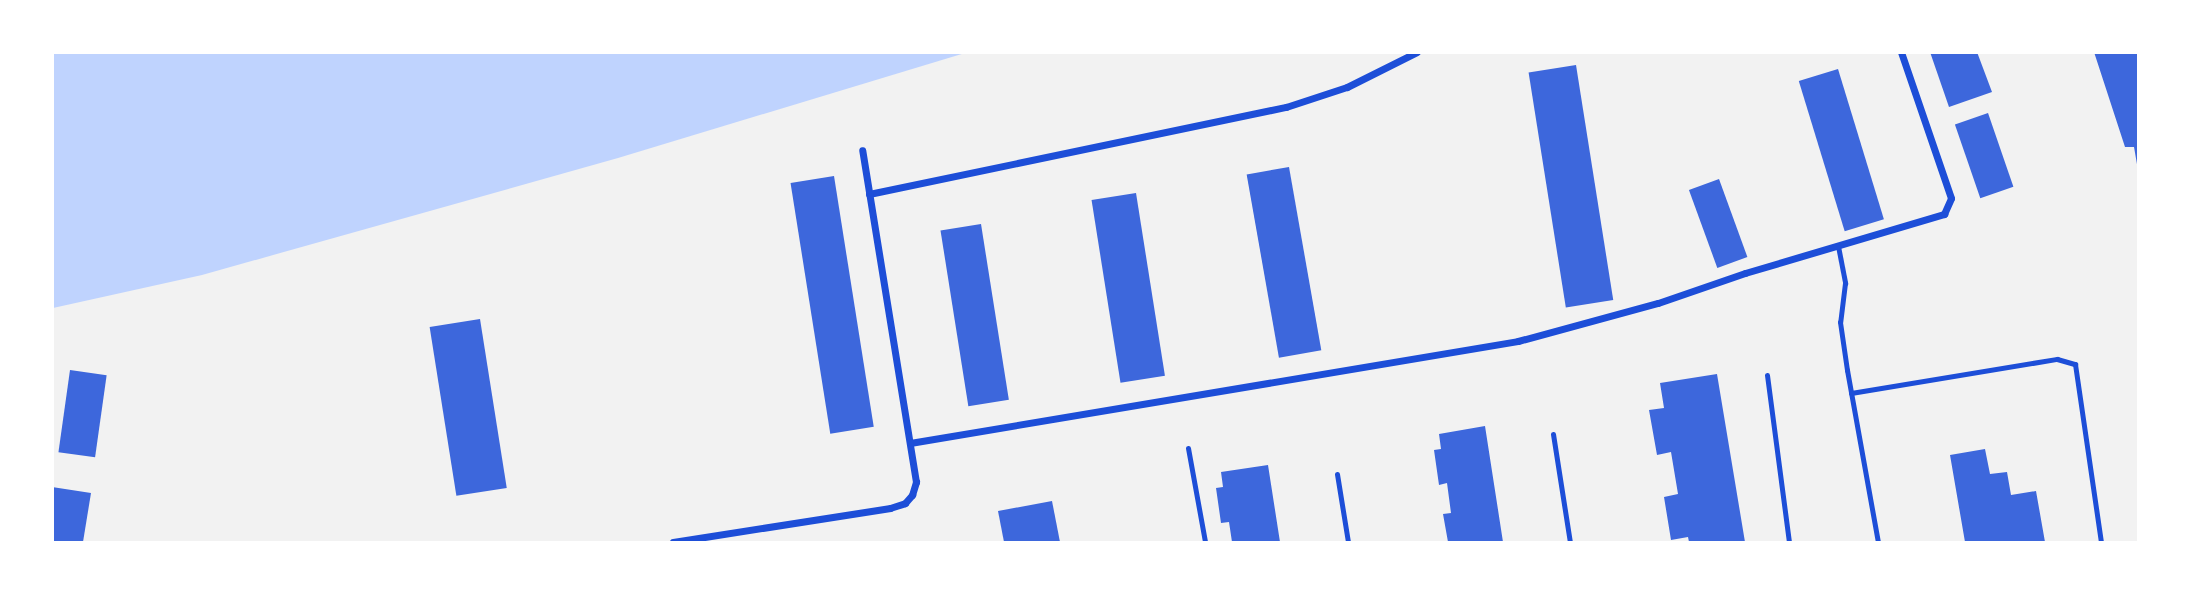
<!DOCTYPE html>
<html>
<head>
<meta charset="utf-8">
<style>
	body { margin:0 }
	#map { position:relative; width:2191px; height:595px; overflow:hidden; background:#f2f2f2; font-family:Quicksand,sans-serif }
	div>[style] { position:absolute }
	[style*='--x'] { left:calc(var(--x)*1px); top:calc(var(--y)*1px); width:calc(var(--w)*1px); rotate:calc(var(--a)*1deg) }
	.water>* { inset:0; background:#bfd3fe }
	.building>* { inset:0; background:#3d67dc; transform-origin:0 0 }
	.service>* { height:5px; margin:-2.5px; padding:0 2.5px; transform-origin:2.5px; border-radius:2.5px; background:#1d4ed8 }
	.minor>* { height:7px; margin:-3.5px; padding:0 3.5px; transform-origin:3.5px; border-radius:3.5px; background:#1d4ed8 }
	span { translate:-50% -50%; white-space:nowrap; text-align:center; line-height:1.15; -webkit-text-stroke:6px #fff; paint-order:stroke }
	.frame { position:absolute; inset:0; border:54px solid #fff; pointer-events:none }
</style>
</head>
<body>
<div id="map">
	<div class="water">
		<i style="clip-path:polygon(52px 53px,53px 52px,965px 53px,618px 158px,202px 275px,53px 308px)"></i>
	</div>
	<div class="building">
		<i style="clip-path:polygon(1930px 52px,1977px 52px,1992px 92px,1949px 107px)"></i>
		<i style="clip-path:polygon(2094px 52px,2137px 52px,2138px 170px,2134px 147px,2125px 147px)"></i>
		<i style="left:1576px;top:65px;width:238px;height:48px;rotate:81deg"></i>
		<i style="left:1838px;top:69px;width:157px;height:41px;rotate:73deg"></i>
		<i style="left:1988px;top:113px;width:78px;height:35px;rotate:71deg"></i>
		<i style="left:1289px;top:167px;width:186px;height:43px;rotate:80deg"></i>
		<i style="left:834px;top:176px;width:254px;height:44px;rotate:81deg"></i>
		<i style="left:1719px;top:179px;width:83px;height:32px;rotate:70deg"></i>
		<i style="left:1136px;top:193px;width:185px;height:45px;rotate:81deg"></i>
		<i style="left:981px;top:224px;width:178px;height:41px;rotate:81deg"></i>
		<i style="left:480px;top:319px;width:171px;height:51px;rotate:81deg"></i>
		<i style="left:70px;top:370px;width:37px;height:83px;rotate:8deg"></i>
		<i style="clip-path:polygon(1717px 374px,1745px 542px,1689px 542px,1688px 537px,1671px 540px,1664px 497px,1678px 494px,1671px 452px,1657px 455px,1649px 410px,1664px 408px,1660px 383px)"></i>
		<i style="clip-path:polygon(1485px 426px,1503px 542px,1448px 542px,1443px 514px,1451px 513px,1447px 483px,1439px 485px,1434px 450px,1441px 449px,1439px 434px)"></i>
		<i style="clip-path:polygon(1985px 449px,1990px 474px,2007px 472px,2011px 495px,2036px 491px,2045px 542px,1965px 542px,1950px 455px)"></i>
		<i style="clip-path:polygon(1268px 465px,1280px 542px,1232px 542px,1229px 522px,1221px 523px,1216px 488px,1223px 487px,1221px 472px)"></i>
		<i style="clip-path:polygon(52px 487px,91px 493px,83px 542px,52px 542px)"></i>
		<i style="clip-path:polygon(1052px 501px,1060px 542px,1004px 542px,998px 511px)"></i>
	</div>
	<div class="service">
		<i style="--x:1838;--y:246;--w:38;--a:79"></i>
		<i style="--x:1845;--y:283;--w:39;--a:97"></i>
		<i style="--x:1840;--y:322;--w:49;--a:81.7"></i>
		<i style="--x:1847;--y:370;--w:175;--a:79.8"></i>
		<i style="--x:1767;--y:375;--w:168;--a:82.5"></i>
		<i style="--x:1851;--y:393;--w:209;--a:-9.4"></i>
		<i style="--x:2057;--y:359;--w:19;--a:16"></i>
		<i style="--x:2075;--y:364;--w:180;--a:81.7"></i>
		<i style="--x:1553;--y:434;--w:109;--a:81.1"></i>
		<i style="--x:1188;--y:448;--w:96;--a:79.7"></i>
		<i style="--x:1337;--y:474;--w:69;--a:80.8"></i>
	</div>
	<div class="minor">
		<i style="--x:869;--y:194;--w:426;--a:-11.8"></i>
		<i style="--x:1286;--y:107;--w:64;--a:-18.2"></i>
		<i style="--x:1347;--y:87;--w:78;--a:-26.6"></i>
		<i style="--x:910;--y:443;--w:616;--a:-9.52"></i>
		<i style="--x:1518;--y:341;--w:145;--a:-15.2"></i>
		<i style="--x:1658;--y:303;--w:92;--a:-19"></i>
		<i style="--x:1745;--y:273;--w:208;--a:-16.5"></i>
		<i style="--x:1944;--y:214;--w:17;--a:-66"></i>
		<i style="--x:1951;--y:198;--w:154;--a:-108.9"></i>
		<i style="--x:673;--y:542;--w:220;--a:-8.9"></i>
		<i style="--x:890;--y:508;--w:16;--a:-18"></i>
		<i style="--x:905;--y:503;--w:11;--a:-49"></i>
		<i style="--x:912;--y:495;--w:14;--a:-73"></i>
		<i style="--x:916;--y:482;--w:336;--a:-99.2"></i>
	</div>
	<div class="frame"></div>
</div>
</body>
</html>
